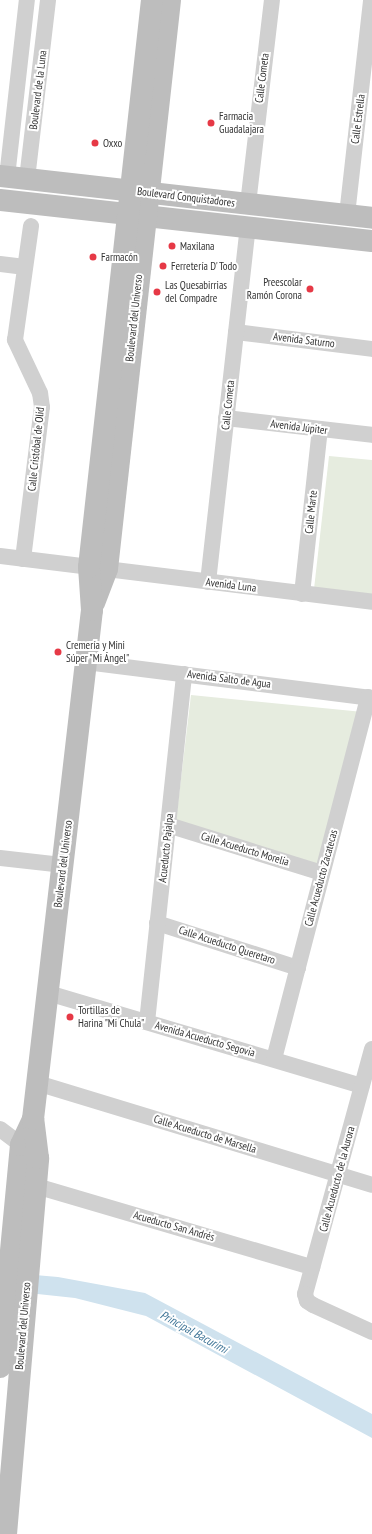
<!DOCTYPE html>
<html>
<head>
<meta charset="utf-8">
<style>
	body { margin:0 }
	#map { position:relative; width:372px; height:1534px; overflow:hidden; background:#fff; font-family:"PT Sans Narrow",sans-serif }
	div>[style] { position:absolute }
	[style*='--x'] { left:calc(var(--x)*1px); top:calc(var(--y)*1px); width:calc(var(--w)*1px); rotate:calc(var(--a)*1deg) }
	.green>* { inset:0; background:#e6ecdf }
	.water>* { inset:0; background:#cfe2ee }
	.street>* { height:16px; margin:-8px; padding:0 8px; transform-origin:8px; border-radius:8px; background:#d0d0d0 }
	.secondary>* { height:22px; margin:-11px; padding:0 11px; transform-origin:11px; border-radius:11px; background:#bdbdbd }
	.dots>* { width:11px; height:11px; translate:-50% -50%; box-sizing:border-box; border:2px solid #fff; border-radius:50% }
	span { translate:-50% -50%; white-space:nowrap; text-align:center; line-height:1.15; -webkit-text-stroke:4px #fff; paint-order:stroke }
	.street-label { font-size:11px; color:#333 }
	.poi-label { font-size:11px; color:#333 }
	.left { translate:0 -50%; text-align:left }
	.right { translate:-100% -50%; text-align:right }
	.water-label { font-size:12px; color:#3f7597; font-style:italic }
</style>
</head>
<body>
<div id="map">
	<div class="green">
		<i style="clip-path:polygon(329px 456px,372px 460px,372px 606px,313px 598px)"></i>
		<i style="clip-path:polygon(191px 695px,363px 712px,317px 869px,175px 829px)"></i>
	</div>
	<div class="water">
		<i style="clip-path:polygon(0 1272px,58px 1277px,145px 1293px,372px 1414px,372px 1438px,146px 1316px,75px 1298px,0 1290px)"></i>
	</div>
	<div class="street">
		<i style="--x:7;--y:177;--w:178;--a:-83.6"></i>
		<i style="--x:27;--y:179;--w:180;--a:-83.3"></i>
		<i style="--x:248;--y:204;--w:205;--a:-83.3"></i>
		<i style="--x:347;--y:215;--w:216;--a:-83.6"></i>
		<i style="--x:0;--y:264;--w:25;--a:7"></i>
		<i style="--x:236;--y:332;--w:137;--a:7.1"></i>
		<i style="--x:226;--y:418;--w:147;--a:6.6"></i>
		<i style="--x:0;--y:556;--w:375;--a:7"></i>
		<i style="--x:23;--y:559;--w:153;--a:-82.9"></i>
		<i style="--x:42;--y:407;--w:14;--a:-98"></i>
		<i style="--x:40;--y:393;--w:59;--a:-115.3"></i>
		<i style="--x:15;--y:340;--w:115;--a:-82"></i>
		<i style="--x:208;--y:582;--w:356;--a:-83.6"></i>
		<i style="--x:302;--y:594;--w:166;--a:-83.8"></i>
		<i style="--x:86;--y:662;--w:288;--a:7.2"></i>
		<i style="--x:168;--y:825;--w:161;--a:17.3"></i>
		<i style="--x:0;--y:858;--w:62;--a:6.4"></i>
		<i style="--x:157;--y:923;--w:148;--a:17.7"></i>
		<i style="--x:48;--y:993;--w:327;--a:16.5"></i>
		<i style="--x:147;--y:1022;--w:350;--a:-83.9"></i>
		<i style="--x:372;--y:1049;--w:254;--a:105.3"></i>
		<i style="--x:305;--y:1294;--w:7;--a:74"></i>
		<i style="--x:307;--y:1301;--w:7;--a:34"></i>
		<i style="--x:313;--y:1305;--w:65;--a:24.6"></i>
		<i style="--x:274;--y:1059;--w:374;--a:-75.4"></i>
		<i style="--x:37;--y:1083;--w:350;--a:16.9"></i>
		<i style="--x:0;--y:1129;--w:36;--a:37"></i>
		<i style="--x:36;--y:1186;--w:288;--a:16.4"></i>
	</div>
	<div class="secondary">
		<i style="--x:0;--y:176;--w:374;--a:6.4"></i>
		<i style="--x:0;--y:200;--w:374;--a:6.3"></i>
		<i style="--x:94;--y:603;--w:36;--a:-69"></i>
		<i style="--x:107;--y:569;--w:572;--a:-83.68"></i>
		<i style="--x:0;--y:1367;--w:223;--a:-84.6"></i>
		<i style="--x:21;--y:1145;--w:29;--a:-65"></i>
		<i style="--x:6;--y:1534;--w:377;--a:-85.1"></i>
		<i style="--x:38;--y:1158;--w:39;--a:-97"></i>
		<i style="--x:33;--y:1119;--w:512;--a:-83.39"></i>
		<i style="--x:92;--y:610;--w:43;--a:-94"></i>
		<i style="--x:89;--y:567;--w:570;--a:-83.66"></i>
	</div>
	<div class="dots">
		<i style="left:211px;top:123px;background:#e63946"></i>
		<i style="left:95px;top:143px;background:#e63946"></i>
		<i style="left:172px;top:246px;background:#e63946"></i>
		<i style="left:93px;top:257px;background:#e63946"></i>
		<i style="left:163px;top:266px;background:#e63946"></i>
		<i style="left:310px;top:289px;background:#e63946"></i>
		<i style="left:157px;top:292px;background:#e63946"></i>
		<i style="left:58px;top:652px;background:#e63946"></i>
		<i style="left:70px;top:1017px;background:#e63946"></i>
	</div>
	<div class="street-label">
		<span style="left:262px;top:78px;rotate:-83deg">Calle Cometa</span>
		<span style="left:38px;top:90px;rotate:-83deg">Boulevard de la Luna</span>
		<span style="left:358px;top:119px;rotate:-83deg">Calle Estrella</span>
		<span style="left:186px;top:197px;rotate:7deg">Boulevard Conquistadores</span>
		<span style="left:134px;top:318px;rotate:-84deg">Boulevard del Universo</span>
		<span style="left:304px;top:340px;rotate:7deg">Avenida Saturno</span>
		<span style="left:228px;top:405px;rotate:-84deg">Calle Cometa</span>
		<span style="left:299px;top:427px;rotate:7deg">Avenida Júpiter</span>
		<span style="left:36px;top:449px;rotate:-84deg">Calle Cristóbal de Olid</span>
		<span style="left:311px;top:512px;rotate:-84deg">Calle Marte</span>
		<span style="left:231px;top:585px;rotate:7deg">Avenida Luna</span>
		<span style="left:229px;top:679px;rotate:7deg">Avenida Salto de Agua</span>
		<span style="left:166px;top:848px;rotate:-84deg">Acueducto Pajalpa</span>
		<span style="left:245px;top:849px;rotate:17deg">Calle Acueducto Morelia</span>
		<span style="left:63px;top:864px;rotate:-83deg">Boulevard del Universo</span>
		<span style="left:321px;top:878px;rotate:-75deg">Calle Acueducto Zacatecas</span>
		<span style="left:227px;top:945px;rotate:18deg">Calle Acueducto Queretaro</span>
		<span style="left:205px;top:1039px;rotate:16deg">Avenida Acueducto Segovia</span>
		<span style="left:205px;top:1134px;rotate:17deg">Calle Acueducto de Marsella</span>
		<span style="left:337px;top:1179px;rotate:-75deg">Calle Acueducto de la Aurora</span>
		<span style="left:174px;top:1226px;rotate:16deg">Acueducto San Andrés</span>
		<span style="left:23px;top:1326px;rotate:-85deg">Boulevard del Universo</span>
	</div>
	<div class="poi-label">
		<span class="left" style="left:219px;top:123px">Farmacia<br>Guadalajara</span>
		<span class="left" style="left:103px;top:143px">Oxxo</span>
		<span class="left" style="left:180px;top:246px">Maxilana</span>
		<span class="left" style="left:101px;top:257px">Farmacón</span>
		<span class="left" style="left:171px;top:266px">Ferretería D' Todo</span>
		<span class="right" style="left:302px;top:289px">Preescolar<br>Ramón Corona</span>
		<span class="left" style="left:165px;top:292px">Las Quesabirrias<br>del Compadre</span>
		<span class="left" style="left:66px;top:652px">Cremería y Mini<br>Súper "Mi Ángel"</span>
		<span class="left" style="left:78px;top:1017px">Tortillas de<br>Harina "Mi Chula"</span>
	</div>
	<div class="water-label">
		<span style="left:194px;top:1332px;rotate:29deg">Principal Bacurimi</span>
	</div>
</div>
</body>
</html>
